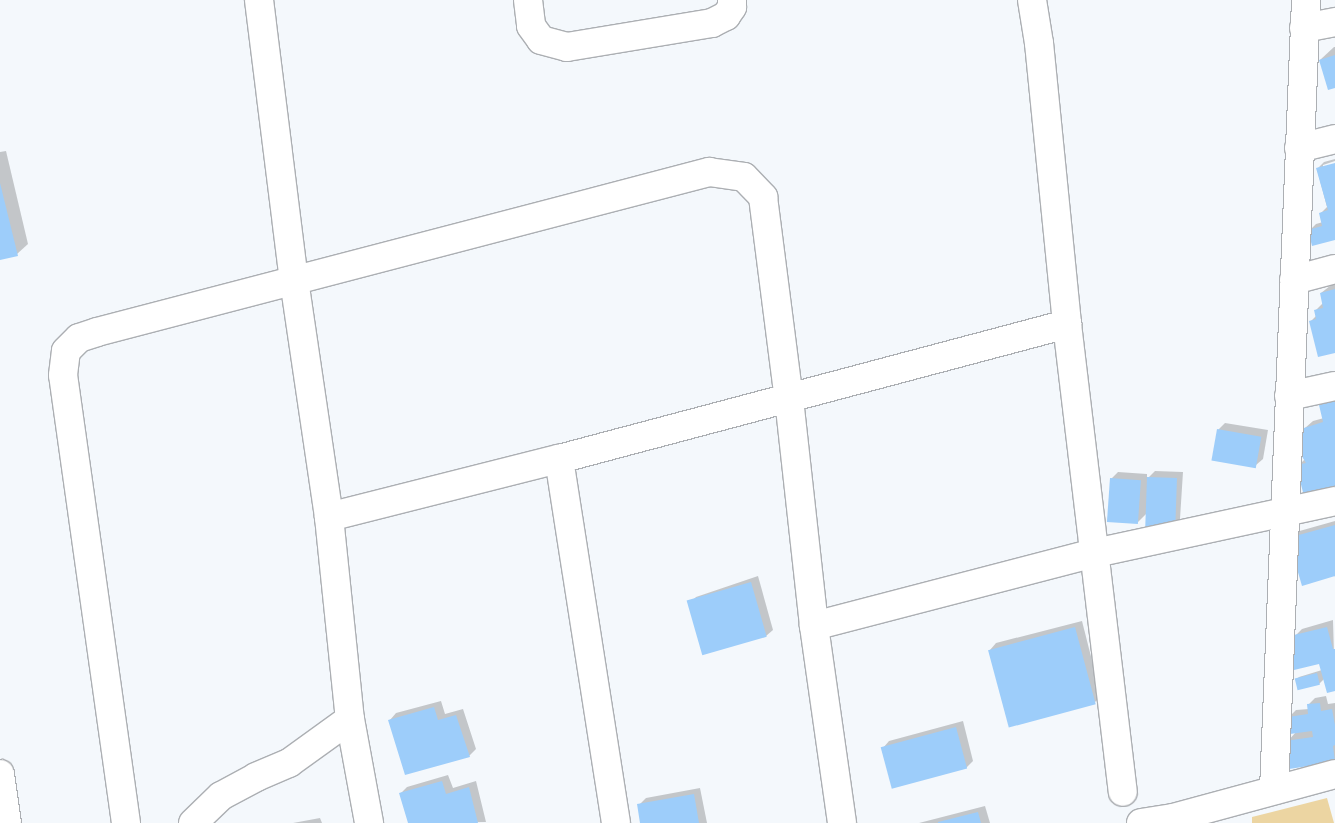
<!DOCTYPE html>
<html>
<head>
<meta charset="utf-8">
<style>
	body { margin:0 }
	#map { position:relative; width:1335px; height:823px; overflow:hidden; background:#f4f8fc; font-family:Manrope,sans-serif }
	div>[style] { position:absolute }
	[style*='--x'] { left:calc(var(--x)*1px); top:calc(var(--y)*1px); width:calc(var(--w)*1px); rotate:calc(var(--a)*1deg) }
	.green>* { inset:0; background:#ecd5a2 }
	.shadow>* { inset:0; background:#0003 }
	.building>* { inset:0; background:#9dcdfa; transform-origin:0 0 }
	.roads { filter:drop-shadow(1px 0 #acafb3) drop-shadow(-1px 0 #acafb3) drop-shadow(0 1px #acafb3) drop-shadow(0 -1px #acafb3) }
	.street>* { height:28px; margin:-14px; padding:0 14px; transform-origin:14px; border-radius:14px; background:#fff }
	span { translate:-50% -50%; white-space:nowrap; text-align:center; line-height:1.15; -webkit-text-stroke:5px #fff; paint-order:stroke }
</style>
</head>
<body>
<div id="map">
	<div class="green">
		<i style="clip-path:polygon(1327px 798px,1334px 823px,1252px 823px,1252px 817px)"></i>
	</div>
	<div class="shadow">
		<i style="clip-path:polygon(1334px 47px,1335px 47px,1335px 87px,1320px 60px)"></i>
		<i style="clip-path:polygon(6px 151px,28px 244px,17px 254px,0 259px,0 152px)"></i>
		<i style="clip-path:polygon(1335px 159px,1335px 161px,1323px 165px,1323px 167px,1335px 164px,1335px 239px,1309px 231px,1316px 224px,1323px 222px,1320px 214px,1327px 207px,1317px 169px,1324px 162px)"></i>
		<i style="clip-path:polygon(1335px 282px,1335px 351px,1311px 321px,1316px 316px,1315px 311px,1323px 303px,1321px 293px)"></i>
		<i style="clip-path:polygon(1335px 396px,1335px 491px,1298px 466px,1305px 459px,1305px 428px,1313px 421px,1324px 418px,1320px 405px,1327px 398px)"></i>
		<i style="clip-path:polygon(1225px 423px,1268px 430px,1263px 459px,1256px 465px,1218px 430px)"></i>
		<i style="clip-path:polygon(1155px 471px,1183px 472px,1180px 519px,1173px 526px,1147px 513px,1138px 522px,1111px 479px,1118px 472px,1147px 474px,1147px 479px)"></i>
		<i style="clip-path:polygon(1335px 521px,1335px 577px,1334px 575px,1302px 584px,1296px 532px)"></i>
		<i style="clip-path:polygon(758px 576px,773px 630px,766px 636px,689px 604px,696px 597px)"></i>
		<i style="clip-path:polygon(1333px 620px,1335px 690px,1324px 679px,1319px 684px,1296px 680px,1299px 677px,1322px 670px,1320px 663px,1295px 636px,1302px 629px)"></i>
		<i style="clip-path:polygon(1082px 621px,1101px 696px,1094px 703px,990px 650px,996px 643px)"></i>
		<i style="clip-path:polygon(1326px 696px,1328px 704px,1335px 703px,1335px 760px,1290px 767px,1287px 742px,1296px 732px,1289px 717px,1296px 710px,1309px 709px,1308px 705px,1315px 698px)"></i>
		<i style="clip-path:polygon(441px 701px,445px 714px,463px 709px,476px 749px,469px 756px,390px 720px,396px 713px)"></i>
		<i style="clip-path:polygon(963px 721px,973px 761px,966px 768px,883px 748px,889px 741px)"></i>
		<i style="clip-path:polygon(448px 775px,453px 788px,476px 781px,486px 822px,409px 823px,400px 794px,407px 787px)"></i>
		<i style="clip-path:polygon(700px 788px,707px 823px,642px 823px,639px 805px,646px 798px)"></i>
		<i style="clip-path:polygon(985px 806px,990px 823px,919px 823px)"></i>
		<i style="clip-path:polygon(320px 818px,322px 823px,293px 823px)"></i>
	</div>
	<div class="building">
		<i style="clip-path:polygon(1335px 55px,1335px 88px,1328px 90px,1319px 60px)"></i>
		<i style="clip-path:polygon(1335px 163px,1335px 240px,1312px 246px,1308px 230px,1322px 226px,1319px 213px,1328px 210px,1316px 168px)"></i>
		<i style="clip-path:polygon(0 183px,18px 256px,0 260px)"></i>
		<i style="clip-path:polygon(1335px 289px,1335px 353px,1318px 357px,1309px 321px,1316px 319px,1314px 310px,1323px 308px,1320px 293px)"></i>
		<i style="clip-path:polygon(1335px 401px,1335px 492px,1305px 500px,1296px 465px,1306px 463px,1298px 450px,1304px 428px,1323px 422px,1319px 405px)"></i>
		<i style="left:1217px;top:429px;width:45px;height:32px;rotate:10deg"></i>
		<i style="left:1147px;top:477px;width:30px;height:51px;rotate:2deg"></i>
		<i style="left:1110px;top:478px;width:31px;height:44px;rotate:4deg"></i>
		<i style="clip-path:polygon(1335px 525px,1335px 576px,1302px 586px,1288px 538px)"></i>
		<i style="left:751px;top:582px;width:57px;height:67px;rotate:74deg"></i>
		<i style="left:1075px;top:627px;width:80px;height:90px;rotate:75deg"></i>
		<i style="clip-path:polygon(1327px 627px,1333px 649px,1335px 649px,1335px 691px,1327px 693px,1319px 664px,1294px 670px,1294px 635px)"></i>
		<i style="left:1317px;top:673px;width:12px;height:23px;rotate:76deg"></i>
		<i style="clip-path:polygon(1320px 703px,1321px 711px,1332px 709px,1335px 725px,1335px 745px,1333px 746px,1335px 762px,1289px 769px,1285px 741px,1313px 737px,1312px 731px,1290px 734px,1288px 717px,1308px 714px,1307px 704px)"></i>
		<i style="clip-path:polygon(434px 707px,438px 720px,456px 715px,470px 757px,405px 775px,388px 720px)"></i>
		<i style="left:956px;top:727px;width:43px;height:78px;rotate:75deg"></i>
		<i style="clip-path:polygon(442px 781px,446px 794px,469px 787px,478px 823px,408px 823px,399px 793px)"></i>
		<i style="clip-path:polygon(694px 794px,699px 823px,640px 823px,637px 804px)"></i>
		<i style="clip-path:polygon(978px 812px,981px 823px,938px 823px,938px 822px)"></i>
	</div>
	<div class="roads">
		<div class="street">
			<i style="--x:259;--y:0;--w:282;--a:82.9"></i>
			<i style="--x:294;--y:280;--w:240;--a:81.6"></i>
			<i style="--x:329;--y:517;--w:203;--a:84.1"></i>
			<i style="--x:350;--y:719;--w:106;--a:79.6"></i>
			<i style="--x:528;--y:0;--w:26;--a:83"></i>
			<i style="--x:531;--y:26;--w:17;--a:54"></i>
			<i style="--x:541;--y:40;--w:27;--a:15"></i>
			<i style="--x:567;--y:47;--w:147;--a:-9.4"></i>
			<i style="--x:712;--y:23;--w:16;--a:-27"></i>
			<i style="--x:726;--y:16;--w:11;--a:-56"></i>
			<i style="--x:732;--y:7;--w:7;--a:-90"></i>
			<i style="--x:1032;--y:0;--w:44;--a:80.8"></i>
			<i style="--x:1039;--y:43;--w:282;--a:84.3"></i>
			<i style="--x:1067;--y:324;--w:471;--a:83.2"></i>
			<i style="--x:1304;--y:28;--w:32;--a:-11"></i>
			<i style="--x:1299;--y:148;--w:37;--a:-14"></i>
			<i style="--x:1294;--y:280;--w:42;--a:-15"></i>
			<i style="--x:1289;--y:396;--w:47;--a:-12.3"></i>
			<i style="--x:559;--y:459;--w:368;--a:81.1"></i>
			<i style="--x:329;--y:517;--w:237;--a:-14.2"></i>
			<i style="--x:559;--y:459;--w:526;--a:-14.88"></i>
			<i style="--x:814;--y:626;--w:290;--a:-14.6"></i>
			<i style="--x:1095;--y:553;--w:246;--a:-12.2"></i>
			<i style="--x:0;--y:774;--w:49;--a:81.9"></i>
			<i style="--x:1274;--y:790;--w:791;--a:-87.68"></i>
			<i style="--x:126;--y:823;--w:452;--a:-98"></i>
			<i style="--x:63;--y:375;--w:24;--a:-83"></i>
			<i style="--x:66;--y:351;--w:18;--a:-45"></i>
			<i style="--x:79;--y:338;--w:19;--a:-18"></i>
			<i style="--x:97;--y:332;--w:633;--a:-14.65"></i>
			<i style="--x:709;--y:172;--w:35;--a:8"></i>
			<i style="--x:744;--y:177;--w:28;--a:46"></i>
			<i style="--x:763;--y:197;--w:204;--a:82.7"></i>
			<i style="--x:789;--y:399;--w:228;--a:83.7"></i>
			<i style="--x:814;--y:626;--w:199;--a:81.9"></i>
			<i style="--x:193;--y:823;--w:39;--a:-44"></i>
			<i style="--x:221;--y:796;--w:40;--a:-28"></i>
			<i style="--x:256;--y:777;--w:36;--a:-23"></i>
			<i style="--x:289;--y:763;--w:75;--a:-35.8"></i>
			<i style="--x:1141;--y:823;--w:32;--a:-9"></i>
			<i style="--x:1173;--y:818;--w:168;--a:-15.2"></i>
		</div>
	</div>
</div>
</body>
</html>
